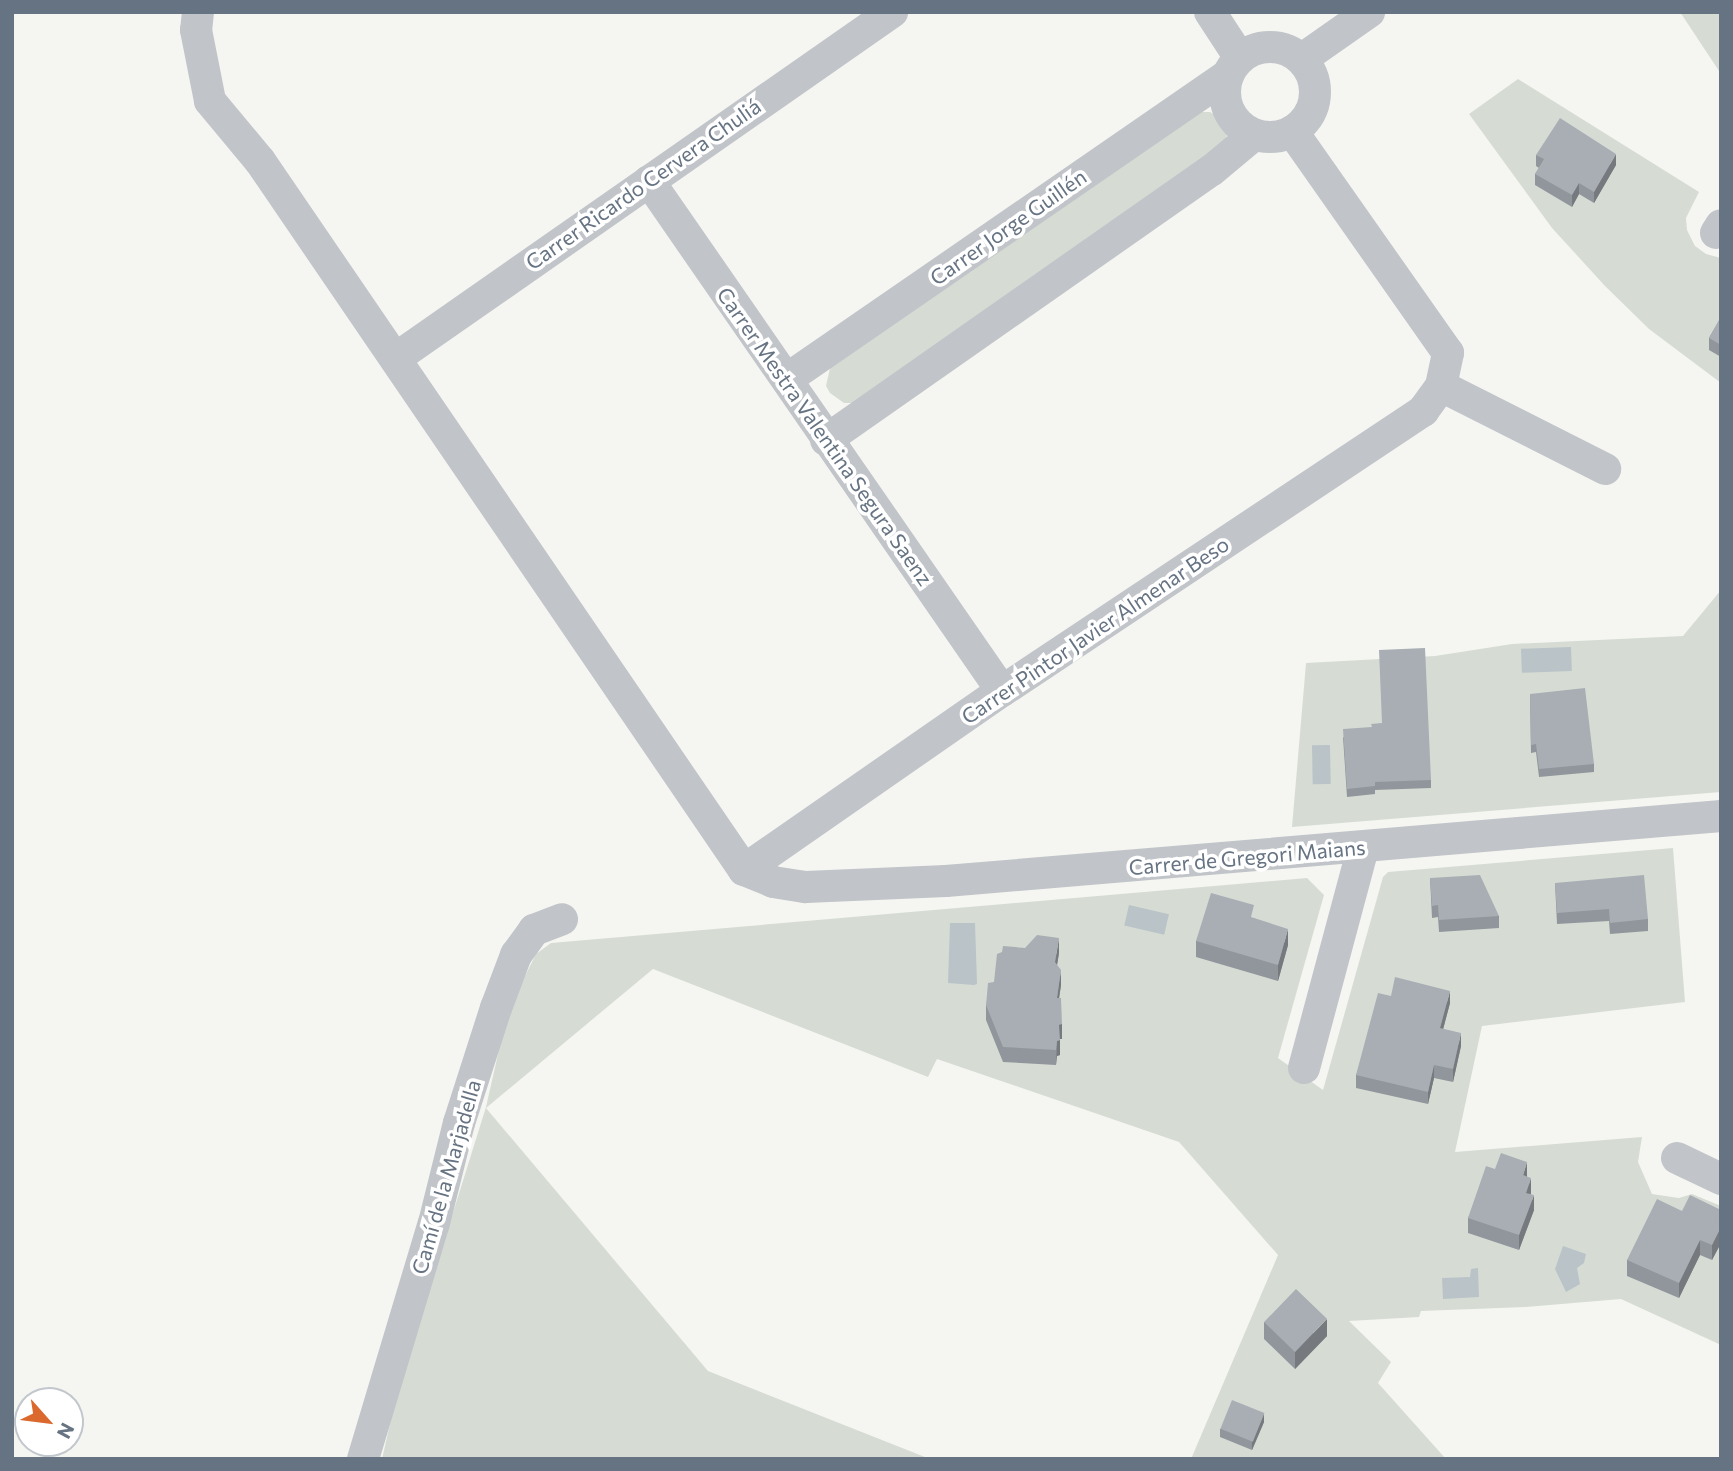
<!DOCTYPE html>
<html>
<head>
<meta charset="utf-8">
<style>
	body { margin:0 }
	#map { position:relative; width:1733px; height:1471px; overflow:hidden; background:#f5f6f2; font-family:Commissioner,sans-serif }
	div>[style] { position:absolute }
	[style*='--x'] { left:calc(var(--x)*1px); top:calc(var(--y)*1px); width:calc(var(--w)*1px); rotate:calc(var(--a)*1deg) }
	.green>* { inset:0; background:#d6dcd4 }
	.water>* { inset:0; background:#b9c3c8; transform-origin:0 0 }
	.minor>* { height:32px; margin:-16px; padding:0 16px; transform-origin:16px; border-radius:16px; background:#c1c4c8 }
	.minor>.ring { margin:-16px; padding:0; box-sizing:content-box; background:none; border:32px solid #c1c4c8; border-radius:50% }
	.wall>* { inset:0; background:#90969b }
	.shaded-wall>* { inset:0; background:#767a7e; transform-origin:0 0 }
	.building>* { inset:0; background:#a8aeb4; transform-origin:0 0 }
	span { translate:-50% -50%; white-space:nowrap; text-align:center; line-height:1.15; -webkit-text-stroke:7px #fff; paint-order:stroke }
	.street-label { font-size:21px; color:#667382 }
	.frame { position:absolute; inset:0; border:14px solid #667382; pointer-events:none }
	.north { position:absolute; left:14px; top:1387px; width:70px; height:70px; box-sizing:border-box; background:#fff; border:2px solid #c2c7cd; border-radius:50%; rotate:118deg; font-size:19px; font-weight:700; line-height:28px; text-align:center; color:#667382 }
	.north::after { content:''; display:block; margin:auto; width:24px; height:32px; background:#db682d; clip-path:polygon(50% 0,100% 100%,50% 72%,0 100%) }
</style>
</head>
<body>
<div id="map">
	<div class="green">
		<i style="clip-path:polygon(1680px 12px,1721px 12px,1721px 74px)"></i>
		<i style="clip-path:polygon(1518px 79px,1699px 192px,1686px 218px,1687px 230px,1695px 246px,1706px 254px,1721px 258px,1721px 383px,1649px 329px,1605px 286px,1552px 228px,1469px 114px)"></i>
		<i style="clip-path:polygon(1202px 112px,1210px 112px,1225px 121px,1228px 129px,1225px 146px,853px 403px,844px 403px,830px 393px,826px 386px,830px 368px)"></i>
		<i style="clip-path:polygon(1721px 590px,1721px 792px,1292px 827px,1306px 663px,1435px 656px,1512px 644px,1683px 636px)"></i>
		<i style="clip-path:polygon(1673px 848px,1685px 1002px,1482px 1026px,1455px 1152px,1642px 1137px,1638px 1162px,1652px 1194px,1679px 1198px,1692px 1194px,1721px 1206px,1721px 1345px,1621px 1299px,1526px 1307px,1421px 1311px,1419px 1317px,1349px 1321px,1391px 1362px,1378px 1383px,1446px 1459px,1191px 1459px,1278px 1255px,1179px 1142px,937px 1059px,928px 1077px,653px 969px,486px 1108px,708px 1371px,930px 1459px,382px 1459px,398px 1389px,486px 1107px,508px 1010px,536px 954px,551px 943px,1307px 878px,1324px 895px,1278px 1058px,1323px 1090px,1383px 877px,1388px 872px)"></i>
	</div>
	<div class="water">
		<i style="left:1571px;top:647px;width:24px;height:50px;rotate:88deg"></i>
		<i style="left:1330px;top:745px;width:39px;height:18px;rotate:89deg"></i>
		<i style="left:1129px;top:905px;width:41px;height:21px;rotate:13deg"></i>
		<i style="clip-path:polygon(950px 923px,975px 923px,977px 984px,974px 985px,948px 983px)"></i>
		<i style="clip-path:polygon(1563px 1246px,1586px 1254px,1584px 1263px,1577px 1268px,1580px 1284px,1566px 1292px,1555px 1269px)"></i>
		<i style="clip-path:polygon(1478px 1268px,1479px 1297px,1443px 1299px,1442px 1278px,1470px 1277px,1471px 1269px)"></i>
	</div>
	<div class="minor">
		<i style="--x:198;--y:12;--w:18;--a:96"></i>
		<i style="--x:196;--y:30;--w:72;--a:78.8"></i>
		<i style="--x:210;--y:101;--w:78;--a:50.2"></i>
		<i style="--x:260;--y:161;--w:858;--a:55.68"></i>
		<i style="--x:744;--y:870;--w:31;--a:22"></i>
		<i style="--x:773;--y:882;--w:33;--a:9"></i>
		<i style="--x:806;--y:887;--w:140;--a:-2.5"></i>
		<i style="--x:946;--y:881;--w:778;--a:-4.79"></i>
		<i style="--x:1210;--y:12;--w:55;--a:56.9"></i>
		<i class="ring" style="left:1225px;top:47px;width:58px;height:58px"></i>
		<i style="--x:1302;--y:59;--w:82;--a:-35"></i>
		<i style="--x:649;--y:181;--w:620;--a:55.31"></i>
		<i style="--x:1716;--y:233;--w:9;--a:-58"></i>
		<i style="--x:396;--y:358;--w:605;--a:-34.9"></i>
		<i style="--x:787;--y:379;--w:536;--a:-34.58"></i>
		<i style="--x:1441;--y:386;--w:184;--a:26.8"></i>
		<i style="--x:826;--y:440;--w:471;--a:-35"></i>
		<i style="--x:1212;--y:170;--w:55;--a:-39.8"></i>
		<i style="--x:744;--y:870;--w:314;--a:-34.8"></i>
		<i style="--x:1002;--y:691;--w:506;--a:-33.63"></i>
		<i style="--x:1423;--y:411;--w:31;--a:-54"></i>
		<i style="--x:1441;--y:386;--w:34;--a:-78"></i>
		<i style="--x:1448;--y:353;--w:271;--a:-125.1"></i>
		<i style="--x:1304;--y:1068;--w:228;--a:-75"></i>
		<i style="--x:1677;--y:1158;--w:49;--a:25.5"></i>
		<i style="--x:363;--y:1459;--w:246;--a:-73.3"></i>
		<i style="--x:434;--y:1223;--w:103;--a:-76"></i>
		<i style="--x:459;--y:1123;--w:121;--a:-72.2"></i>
		<i style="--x:496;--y:1008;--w:57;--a:-69.3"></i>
		<i style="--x:516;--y:955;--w:31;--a:-54"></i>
		<i style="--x:534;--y:930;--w:30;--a:-21"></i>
	</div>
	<div class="wall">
		<i style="clip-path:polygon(1536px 155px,1616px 165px,1594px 203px,1579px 194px,1572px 207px,1535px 185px,1535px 174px,1539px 168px,1536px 166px)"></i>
		<i style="clip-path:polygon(1721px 317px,1721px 357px,1709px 350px,1709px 338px)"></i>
		<i style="clip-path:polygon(1530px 694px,1594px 764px,1594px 772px,1539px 777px,1536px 752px,1531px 753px)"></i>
		<i style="clip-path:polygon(1343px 737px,1431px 780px,1431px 788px,1375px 790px,1375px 794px,1347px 797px)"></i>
		<i style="clip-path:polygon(1430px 878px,1499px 916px,1499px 928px,1439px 932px,1438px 917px,1432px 918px)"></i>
		<i style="clip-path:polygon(1555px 883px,1648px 919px,1648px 931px,1610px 934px,1609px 921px,1557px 924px)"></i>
		<i style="clip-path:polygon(1254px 918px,1288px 945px,1278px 981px,1196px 957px,1196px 941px)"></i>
		<i style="clip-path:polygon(1059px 953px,1057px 965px,1061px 985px,1059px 998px,1062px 1039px,1060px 1039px,1060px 1055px,1057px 1056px,1056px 1065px,1003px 1062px,986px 1020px,986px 1005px,994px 982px)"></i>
		<i style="clip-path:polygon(1391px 996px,1450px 1003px,1443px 1029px,1461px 1046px,1453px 1082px,1434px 1078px,1428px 1104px,1356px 1088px,1356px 1075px)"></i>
		<i style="clip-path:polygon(1495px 1169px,1527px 1176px,1534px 1210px,1519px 1250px,1468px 1233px,1468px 1218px)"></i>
		<i style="clip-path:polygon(1721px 1210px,1721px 1243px,1712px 1260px,1700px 1255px,1679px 1298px,1627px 1276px,1627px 1260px,1682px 1211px)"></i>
		<i style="clip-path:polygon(1264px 1322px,1327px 1336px,1295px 1369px,1264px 1339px)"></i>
		<i style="clip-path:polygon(1264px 1422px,1252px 1450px,1220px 1437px,1220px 1429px)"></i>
	</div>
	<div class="shaded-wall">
		<i style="clip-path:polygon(1616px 154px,1616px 165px,1594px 203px,1594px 192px)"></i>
		<i style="clip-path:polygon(1579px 183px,1579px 194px,1572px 207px,1572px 195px)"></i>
		<i style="clip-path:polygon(1288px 929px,1288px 945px,1278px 981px,1278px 965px)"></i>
		<i style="clip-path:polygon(1059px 938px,1059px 953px,1055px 977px,1055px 962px)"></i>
		<i style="clip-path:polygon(1061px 970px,1061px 985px,1057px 1012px,1057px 998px)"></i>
		<i style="clip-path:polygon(1450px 991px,1450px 1003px,1440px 1041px,1440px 1028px)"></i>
		<i style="left:1062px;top:1024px;width:15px;height:3px;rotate:90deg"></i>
		<i style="clip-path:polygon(1461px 1033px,1461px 1046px,1453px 1082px,1453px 1069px)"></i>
		<i style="clip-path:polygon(1060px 1040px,1060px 1055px,1057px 1056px,1056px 1065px,1057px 1041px)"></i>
		<i style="clip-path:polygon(1434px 1065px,1434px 1078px,1428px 1104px,1428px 1092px)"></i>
		<i style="clip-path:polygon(1527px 1162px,1527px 1177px,1523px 1175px)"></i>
		<i style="clip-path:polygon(1531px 1178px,1531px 1193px,1526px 1208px,1526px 1193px)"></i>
		<i style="clip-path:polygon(1534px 1195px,1534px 1210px,1519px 1250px,1519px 1235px)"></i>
		<i style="clip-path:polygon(1721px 1227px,1721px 1243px,1712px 1260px,1712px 1245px)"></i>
		<i style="clip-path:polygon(1700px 1240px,1700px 1255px,1679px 1298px,1679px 1283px)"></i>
		<i style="clip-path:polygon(1327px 1319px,1327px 1336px,1295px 1369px,1295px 1352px)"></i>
		<i style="clip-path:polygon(1264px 1413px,1264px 1422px,1252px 1450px,1252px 1442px)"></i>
	</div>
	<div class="building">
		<i style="clip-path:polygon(1560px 118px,1616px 154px,1594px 192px,1579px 183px,1572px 195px,1535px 174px,1544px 159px,1536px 155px)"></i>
		<i style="clip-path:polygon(1721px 317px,1721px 345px,1709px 338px)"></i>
		<i style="clip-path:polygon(1425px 648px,1431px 780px,1375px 782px,1375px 786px,1347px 789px,1343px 729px,1372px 727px,1371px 724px,1382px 723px,1379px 650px)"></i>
		<i style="clip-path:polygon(1585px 688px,1594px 764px,1539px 769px,1536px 744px,1531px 745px,1530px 694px)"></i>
		<i style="clip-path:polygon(1480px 875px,1499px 916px,1439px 920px,1438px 905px,1432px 906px,1430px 878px)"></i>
		<i style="clip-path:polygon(1644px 875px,1648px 919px,1610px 923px,1609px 909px,1557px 913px,1555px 883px)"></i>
		<i style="clip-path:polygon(1211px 893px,1254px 905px,1251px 917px,1288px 929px,1278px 965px,1196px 941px)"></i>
		<i style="clip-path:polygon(1037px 935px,1059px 938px,1055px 962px,1061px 970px,1057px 998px,1061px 998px,1062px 1024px,1059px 1025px,1060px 1040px,1057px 1041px,1056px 1050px,1003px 1047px,986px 1005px,988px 983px,994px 982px,997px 954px,1002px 952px,1003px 946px,1025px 948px)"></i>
		<i style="clip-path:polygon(1395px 977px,1450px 991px,1440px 1028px,1461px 1033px,1453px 1069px,1434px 1065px,1428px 1092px,1356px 1075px,1378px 993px,1391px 996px)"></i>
		<i style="clip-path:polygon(1501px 1153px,1527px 1162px,1523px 1175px,1531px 1178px,1526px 1193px,1534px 1195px,1519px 1235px,1468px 1218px,1486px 1166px,1495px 1169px)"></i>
		<i style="clip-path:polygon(1690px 1195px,1721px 1210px,1721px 1227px,1712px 1245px,1700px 1240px,1679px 1283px,1627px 1260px,1657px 1199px,1682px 1211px)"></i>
		<i style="left:1296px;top:1289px;width:43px;height:46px;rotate:44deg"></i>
		<i style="left:1232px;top:1400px;width:35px;height:31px;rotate:22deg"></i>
	</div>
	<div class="street-label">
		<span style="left:643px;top:184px;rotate:-35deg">Carrer Ricardo Cervera Chuliá</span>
		<span style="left:1008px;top:227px;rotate:-35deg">Carrer Jorge Guillén</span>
		<span style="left:825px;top:436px;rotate:55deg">Carrer Mestra Valentina Segura Saenz</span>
		<span style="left:1095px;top:630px;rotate:-34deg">Carrer Pintor Javier Almenar Beso</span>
		<span style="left:1247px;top:857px;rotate:-5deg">Carrer de Gregori Maians</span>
		<span style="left:446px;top:1177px;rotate:-74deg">Camí de la Marjadella</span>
	</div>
	<div class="frame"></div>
	<div class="north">N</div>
</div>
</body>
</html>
